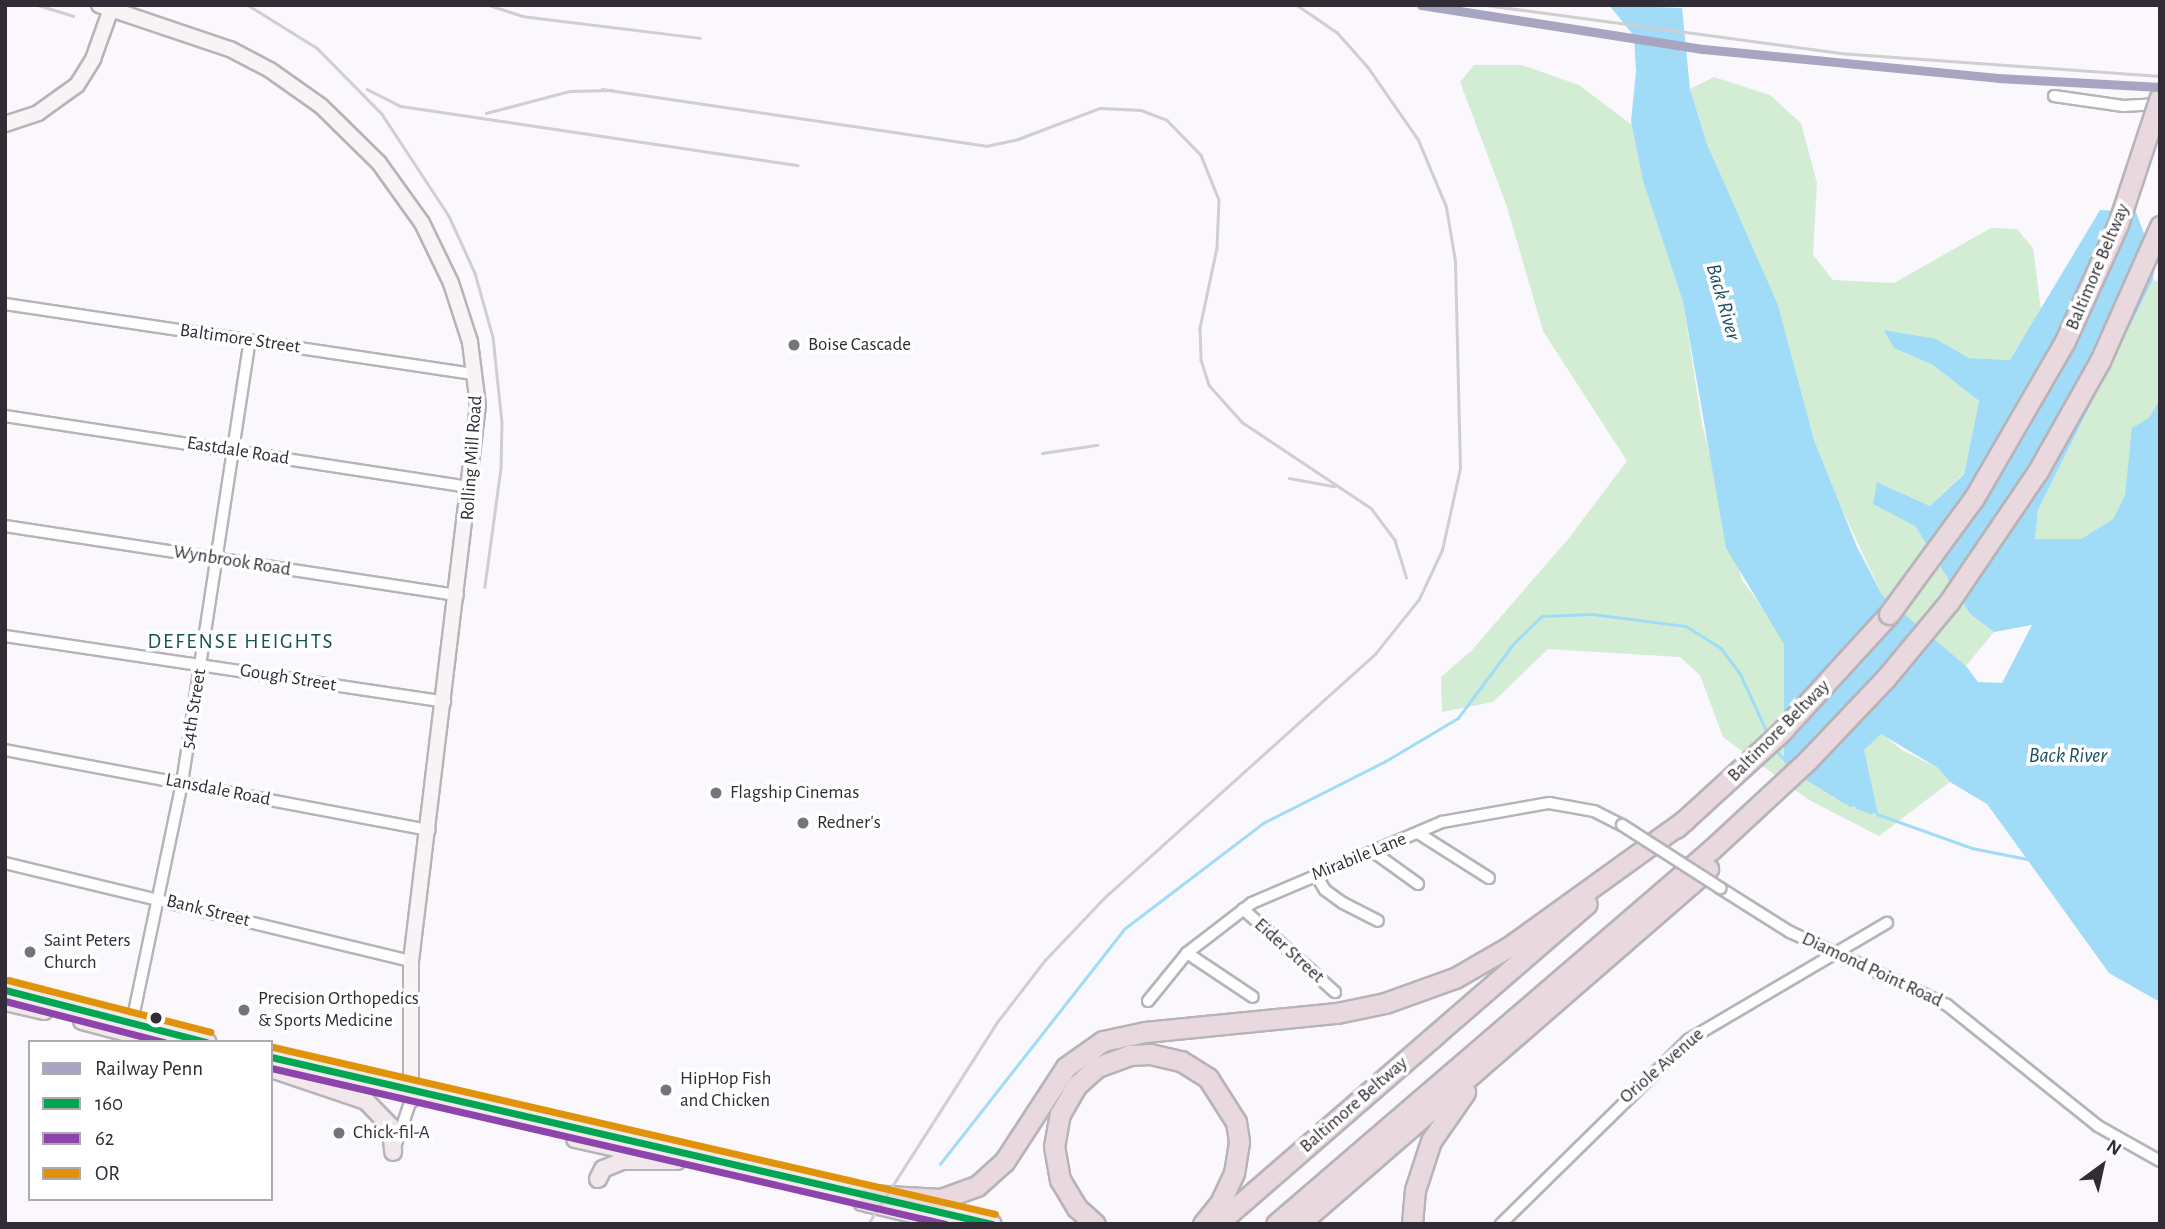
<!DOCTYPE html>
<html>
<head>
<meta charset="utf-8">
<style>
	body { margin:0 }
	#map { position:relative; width:2165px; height:1229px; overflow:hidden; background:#faf7fd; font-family:"Alegreya Sans",sans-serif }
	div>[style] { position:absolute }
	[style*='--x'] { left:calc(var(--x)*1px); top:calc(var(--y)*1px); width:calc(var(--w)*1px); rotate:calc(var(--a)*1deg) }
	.green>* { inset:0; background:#d2edd3 }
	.water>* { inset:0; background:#a0dcf8 }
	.stream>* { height:2.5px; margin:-1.25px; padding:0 1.25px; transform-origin:1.25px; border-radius:1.25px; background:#a0dcf8 }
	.roads { filter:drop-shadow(2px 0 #b6b3b9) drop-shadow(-2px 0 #b6b3b9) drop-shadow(0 2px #b6b3b9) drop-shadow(0 -2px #b6b3b9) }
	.street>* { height:10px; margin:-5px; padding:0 5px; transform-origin:5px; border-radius:5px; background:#fefeff }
	.secondary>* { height:14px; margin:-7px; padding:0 7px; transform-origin:7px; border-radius:7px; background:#f8f3f5 }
	.primary>* { height:16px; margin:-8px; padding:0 8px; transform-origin:8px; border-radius:8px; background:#f2e8eb }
	.highway>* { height:19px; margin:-9.5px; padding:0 9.5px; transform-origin:9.5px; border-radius:9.5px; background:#e9d8de }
	.rail>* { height:2.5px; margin:-1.25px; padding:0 1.25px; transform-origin:1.25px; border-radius:1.25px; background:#d0ced1 }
	.bridges { filter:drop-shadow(2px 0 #b6b3b9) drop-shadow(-2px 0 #b6b3b9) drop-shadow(0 2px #b6b3b9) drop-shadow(0 -2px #b6b3b9) }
	.street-bridge>* { height:10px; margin:-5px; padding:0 5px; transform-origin:5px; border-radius:5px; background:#fefeff }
	.highway-bridge>* { height:19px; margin:-9.5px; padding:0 9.5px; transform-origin:9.5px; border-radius:9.5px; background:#e9d8de }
	.bus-1>* { height:7px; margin:-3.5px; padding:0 3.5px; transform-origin:3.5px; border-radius:3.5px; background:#00a651 }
	.bus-2>* { height:7px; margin:-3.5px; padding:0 3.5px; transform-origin:3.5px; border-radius:3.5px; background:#8e44ad }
	.bus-3>* { height:7px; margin:-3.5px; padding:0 3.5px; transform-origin:3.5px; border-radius:3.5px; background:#e09308 }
	.rail-1>* { height:9px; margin:-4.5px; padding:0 4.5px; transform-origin:4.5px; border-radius:4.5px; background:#a8a5c3 }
	.dots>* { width:19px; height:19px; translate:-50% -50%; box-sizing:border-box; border:4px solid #fff; border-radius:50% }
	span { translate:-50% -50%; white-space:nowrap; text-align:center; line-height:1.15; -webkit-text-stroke:7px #fff; paint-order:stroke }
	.street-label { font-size:19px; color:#312c35 }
	.poi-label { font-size:19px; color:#312c35 }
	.left { translate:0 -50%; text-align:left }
	.water-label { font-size:21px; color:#1b4d61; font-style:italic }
	.neighbourhood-label { font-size:21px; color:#145150; letter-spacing:2px }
	.frame { position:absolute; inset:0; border:7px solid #312c35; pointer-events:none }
	.legend { position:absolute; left:28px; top:1040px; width:245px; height:161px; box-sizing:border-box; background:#fff; border:2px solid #adabae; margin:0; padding:9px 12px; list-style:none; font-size:21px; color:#312c35 }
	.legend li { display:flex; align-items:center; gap:14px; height:35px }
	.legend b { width:35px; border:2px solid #adabae }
	.north { position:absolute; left:2067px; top:1131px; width:70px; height:70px; -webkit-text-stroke:5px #fff; paint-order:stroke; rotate:33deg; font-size:19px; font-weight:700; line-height:28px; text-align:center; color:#312c35 }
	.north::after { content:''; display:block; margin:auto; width:24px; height:32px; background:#312c35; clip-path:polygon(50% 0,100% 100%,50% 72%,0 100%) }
</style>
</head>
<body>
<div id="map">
	<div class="green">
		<i style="clip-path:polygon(1474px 65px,1522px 65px,1579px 85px,1632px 125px,1643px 181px,1683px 302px,1702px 424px,1742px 580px,1813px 678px,1902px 750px,1938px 768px,1950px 782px,1879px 836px,1809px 800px,1723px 737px,1700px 675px,1680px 657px,1548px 649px,1493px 702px,1442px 712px,1441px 677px,1472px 650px,1569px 538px,1627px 461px,1543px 331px,1507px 207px,1460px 82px)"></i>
		<i style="clip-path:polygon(1714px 77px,1770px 95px,1801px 123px,1817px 183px,1813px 255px,1833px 280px,1894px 283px,1991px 228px,2017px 229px,2033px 248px,2041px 310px,2010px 360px,1969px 358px,1936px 339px,1894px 348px,1933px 365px,1979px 401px,1964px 473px,1930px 506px,1877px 482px,1915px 526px,1970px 614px,1994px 632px,1966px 666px,1882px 595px,1839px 503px,1814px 440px,1779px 310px,1707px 144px,1690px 89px)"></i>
		<i style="clip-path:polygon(2153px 280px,2160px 282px,2160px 399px,2129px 467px,2125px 495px,2113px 519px,2081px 539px,2035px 540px,2038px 510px)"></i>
	</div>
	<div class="water">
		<i style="clip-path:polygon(1609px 5px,1682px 8px,1690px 89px,1707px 144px,1778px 305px,1814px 440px,1857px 547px,1882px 595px,1966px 666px,1978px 682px,2002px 683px,2032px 625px,1994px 632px,1970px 614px,1915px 526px,1873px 504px,1877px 482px,1930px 506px,1964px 474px,1979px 401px,1933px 365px,1894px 348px,1884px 330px,1936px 339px,1969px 358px,2010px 360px,2100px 210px,2136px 212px,2155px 263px,2153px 280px,2038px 510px,2035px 539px,2081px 539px,2113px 519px,2125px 495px,2132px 428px,2149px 418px,2160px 399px,2160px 1002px,2109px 973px,1987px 804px,1950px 782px,1938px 768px,1881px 734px,1864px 750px,1878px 814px,1843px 803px,1784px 762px,1784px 644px,1726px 548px,1683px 302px,1643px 181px,1631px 121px,1636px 72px,1634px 36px)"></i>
	</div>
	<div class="stream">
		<i style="--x:1774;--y:748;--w:24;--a:48"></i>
		<i style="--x:1803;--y:776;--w:56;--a:31.1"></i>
		<i style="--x:1857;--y:807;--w:15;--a:20"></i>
		<i style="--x:1877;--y:814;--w:101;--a:19.7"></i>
		<i style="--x:1972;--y:848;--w:56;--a:11.3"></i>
		<i style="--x:940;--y:1164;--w:298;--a:-51.9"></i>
		<i style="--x:1124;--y:929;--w:175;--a:-37.3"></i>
		<i style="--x:1263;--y:823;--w:136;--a:-26.8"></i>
		<i style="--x:1384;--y:762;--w:86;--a:-30.7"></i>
		<i style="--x:1458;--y:718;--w:94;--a:-53.3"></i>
		<i style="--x:1514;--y:643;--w:39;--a:-44"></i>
		<i style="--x:1542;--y:616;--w:50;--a:-2.3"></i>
		<i style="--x:1592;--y:614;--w:95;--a:7.3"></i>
		<i style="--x:1686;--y:626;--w:41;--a:32.2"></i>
		<i style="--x:1721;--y:648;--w:31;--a:53"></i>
		<i style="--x:1740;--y:673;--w:65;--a:65.4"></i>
	</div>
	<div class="roads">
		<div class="street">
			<i style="--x:2054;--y:96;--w:70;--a:8.2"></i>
			<i style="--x:2123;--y:106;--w:36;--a:-3"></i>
			<i style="--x:5;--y:304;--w:475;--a:8.5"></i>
			<i style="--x:5;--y:416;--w:471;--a:8.7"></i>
			<i style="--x:5;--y:526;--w:458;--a:8.7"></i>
			<i style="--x:5;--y:636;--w:445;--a:8.5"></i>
			<i style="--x:5;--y:750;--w:432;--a:10.7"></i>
			<i style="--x:1418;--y:833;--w:84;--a:32.4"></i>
			<i style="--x:1375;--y:853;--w:53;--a:35.8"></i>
			<i style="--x:5;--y:863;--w:418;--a:13.6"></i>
			<i style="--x:1316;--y:875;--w:17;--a:59"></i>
			<i style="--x:1325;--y:890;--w:22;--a:36"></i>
			<i style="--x:1343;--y:903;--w:39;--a:27"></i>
			<i style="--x:1720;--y:888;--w:83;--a:32.2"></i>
			<i style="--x:1790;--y:932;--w:173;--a:24.9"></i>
			<i style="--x:1947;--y:1005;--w:193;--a:38.7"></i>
			<i style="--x:2098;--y:1126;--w:71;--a:29.4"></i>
			<i style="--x:1243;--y:909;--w:124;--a:42.1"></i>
			<i style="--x:1187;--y:953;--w:79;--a:33.7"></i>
			<i style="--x:1148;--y:1001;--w:62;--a:-50.9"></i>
			<i style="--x:1187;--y:953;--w:82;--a:-37.6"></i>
			<i style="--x:1252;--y:903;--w:207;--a:-23.1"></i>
			<i style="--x:1442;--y:822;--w:109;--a:-10.1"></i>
			<i style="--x:1549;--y:803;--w:46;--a:10.1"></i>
			<i style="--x:1594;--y:811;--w:31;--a:27"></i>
			<i style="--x:131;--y:1027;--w:249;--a:-78.2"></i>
			<i style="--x:182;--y:783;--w:448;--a:-81.3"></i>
			<i style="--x:396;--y:1144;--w:46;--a:-71.2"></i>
			<i style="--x:1501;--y:1224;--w:262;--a:-44.5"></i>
			<i style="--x:1688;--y:1040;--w:231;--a:-30.5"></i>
		</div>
		<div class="secondary">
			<i style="--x:99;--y:5;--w:138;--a:18.6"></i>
			<i style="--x:230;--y:49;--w:45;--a:27.7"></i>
			<i style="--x:270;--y:70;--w:62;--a:35.2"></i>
			<i style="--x:321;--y:106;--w:81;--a:44.5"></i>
			<i style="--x:379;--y:163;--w:74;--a:54.4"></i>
			<i style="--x:422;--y:223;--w:67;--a:64.2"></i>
			<i style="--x:451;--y:283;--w:62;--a:72.1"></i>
			<i style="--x:470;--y:342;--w:64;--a:82.8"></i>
			<i style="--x:478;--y:405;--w:560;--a:96.87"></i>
			<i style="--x:411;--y:961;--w:139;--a:90"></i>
			<i style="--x:5;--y:124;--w:35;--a:-18"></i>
			<i style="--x:38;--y:113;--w:48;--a:-35.7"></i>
			<i style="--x:77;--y:85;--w:31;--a:-58"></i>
			<i style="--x:93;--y:59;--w:53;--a:-70.2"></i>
		</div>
		<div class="primary">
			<i style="--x:5;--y:990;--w:209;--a:14.4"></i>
			<i style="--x:5;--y:1002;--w:40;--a:13"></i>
			<i style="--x:82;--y:1021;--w:82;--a:14.9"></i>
			<i style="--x:271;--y:1057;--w:623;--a:12.99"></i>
			<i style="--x:271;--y:1069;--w:100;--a:18.6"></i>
			<i style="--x:366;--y:1101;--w:36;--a:46"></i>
			<i style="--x:391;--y:1127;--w:25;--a:85"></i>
			<i style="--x:575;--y:1139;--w:69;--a:12.6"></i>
			<i style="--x:598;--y:1179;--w:11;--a:-63"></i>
			<i style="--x:603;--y:1169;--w:21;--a:-23"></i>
			<i style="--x:622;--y:1161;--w:55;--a:0"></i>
			<i style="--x:862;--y:1202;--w:56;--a:13.5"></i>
			<i style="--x:903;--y:1203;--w:92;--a:13.1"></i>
		</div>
		<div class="highway">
			<i style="--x:1676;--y:828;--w:142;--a:-42.4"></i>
			<i style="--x:1781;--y:732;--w:160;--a:-47.5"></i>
			<i style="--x:869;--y:1195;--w:72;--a:3.2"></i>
			<i style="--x:941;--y:1199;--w:38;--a:-20"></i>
			<i style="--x:977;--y:1186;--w:36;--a:-42"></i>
			<i style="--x:1004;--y:1162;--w:113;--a:-56.9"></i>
			<i style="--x:1066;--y:1067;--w:45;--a:-35.1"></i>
			<i style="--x:1103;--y:1041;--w:43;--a:-12.1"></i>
			<i style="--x:1145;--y:1032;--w:193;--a:-5.7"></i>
			<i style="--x:1337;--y:1013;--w:49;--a:-11.8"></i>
			<i style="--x:1385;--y:1003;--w:74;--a:-19.7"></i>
			<i style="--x:1455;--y:978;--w:62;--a:-29.9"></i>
			<i style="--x:1509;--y:947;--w:217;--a:-35.8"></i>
			<i style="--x:1095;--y:1224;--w:24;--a:-138"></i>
			<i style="--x:1077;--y:1208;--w:33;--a:-121"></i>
			<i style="--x:1060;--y:1180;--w:34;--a:-100"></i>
			<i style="--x:1054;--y:1147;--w:34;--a:-80"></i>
			<i style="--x:1060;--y:1114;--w:32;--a:-60"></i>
			<i style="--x:1076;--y:1086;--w:28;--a:-42"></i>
			<i style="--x:1097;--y:1067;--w:35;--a:-20"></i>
			<i style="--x:1130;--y:1055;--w:20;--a:-3"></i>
			<i style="--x:1150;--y:1054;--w:32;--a:13"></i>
			<i style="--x:1181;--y:1061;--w:32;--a:32"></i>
			<i style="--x:1208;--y:1078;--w:52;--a:57.5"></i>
			<i style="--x:1236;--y:1122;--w:20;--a:81"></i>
			<i style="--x:1239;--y:1142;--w:31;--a:99"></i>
			<i style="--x:1234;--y:1173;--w:33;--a:115"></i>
			<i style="--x:1220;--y:1203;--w:27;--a:129"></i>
			<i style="--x:1217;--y:1224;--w:489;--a:-40.9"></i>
			<i style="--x:1276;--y:1224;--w:575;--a:-40.7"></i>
			<i style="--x:1712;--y:849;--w:131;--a:-42.8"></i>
			<i style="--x:1808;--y:760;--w:112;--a:-46.5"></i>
			<i style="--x:1885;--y:679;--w:100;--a:-50.3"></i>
			<i style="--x:1949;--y:602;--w:158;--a:-55.8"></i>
			<i style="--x:2038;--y:471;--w:126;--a:-60.6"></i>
			<i style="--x:2100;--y:361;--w:148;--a:-66"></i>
			<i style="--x:1299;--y:1224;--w:542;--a:-40.96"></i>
			<i style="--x:1412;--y:1224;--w:34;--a:-85"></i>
			<i style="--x:1415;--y:1190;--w:52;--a:-71.9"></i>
			<i style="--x:1431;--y:1141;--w:60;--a:-55.2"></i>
		</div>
	</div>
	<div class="rail">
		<i style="--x:38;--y:5;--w:37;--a:17"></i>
		<i style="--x:248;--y:5;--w:81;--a:31.9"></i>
		<i style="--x:317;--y:48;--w:93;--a:45.4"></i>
		<i style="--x:382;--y:114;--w:122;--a:56.7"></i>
		<i style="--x:449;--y:216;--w:63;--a:65.5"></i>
		<i style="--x:475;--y:273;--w:66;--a:74.3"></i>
		<i style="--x:493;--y:337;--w:85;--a:84"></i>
		<i style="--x:502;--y:422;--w:46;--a:91.2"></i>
		<i style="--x:501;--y:468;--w:120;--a:97.7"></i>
		<i style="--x:489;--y:5;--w:35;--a:18"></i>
		<i style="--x:522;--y:16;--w:179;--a:7"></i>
		<i style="--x:1486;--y:5;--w:356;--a:7.7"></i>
		<i style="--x:1839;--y:53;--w:322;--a:4.1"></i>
		<i style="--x:367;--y:89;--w:38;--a:27"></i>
		<i style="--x:401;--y:106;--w:401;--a:8.5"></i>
		<i style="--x:602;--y:89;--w:388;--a:8.4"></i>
		<i style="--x:986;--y:146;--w:33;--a:-12"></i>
		<i style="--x:1018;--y:139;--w:88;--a:-20.7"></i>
		<i style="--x:1100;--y:108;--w:41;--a:2.8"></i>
		<i style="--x:1141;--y:110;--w:28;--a:21"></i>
		<i style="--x:1167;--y:120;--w:49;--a:45.8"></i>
		<i style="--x:1201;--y:155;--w:48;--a:68.2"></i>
		<i style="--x:1219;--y:200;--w:48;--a:92.4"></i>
		<i style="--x:1217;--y:248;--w:82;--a:102"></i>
		<i style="--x:1200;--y:328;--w:32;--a:88"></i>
		<i style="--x:1201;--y:360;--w:26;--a:72"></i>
		<i style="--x:1209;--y:385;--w:50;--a:48.3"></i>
		<i style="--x:1242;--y:422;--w:155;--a:33.7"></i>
		<i style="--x:1371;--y:508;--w:40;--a:53"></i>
		<i style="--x:1395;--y:540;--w:39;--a:73"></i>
		<i style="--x:486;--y:113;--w:87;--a:-14.7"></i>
		<i style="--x:570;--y:91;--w:42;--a:-1.4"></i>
		<i style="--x:1042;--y:453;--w:56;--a:-8.3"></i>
		<i style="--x:1289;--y:478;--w:46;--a:10.1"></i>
		<i style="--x:868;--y:1224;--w:241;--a:-57.4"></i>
		<i style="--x:998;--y:1021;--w:77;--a:-52.4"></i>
		<i style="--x:1045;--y:960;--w:86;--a:-46.4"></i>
		<i style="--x:1104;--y:898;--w:365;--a:-42"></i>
		<i style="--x:1375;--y:654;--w:70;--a:-51.3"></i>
		<i style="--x:1419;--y:599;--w:54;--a:-64.9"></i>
		<i style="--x:1442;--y:550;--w:84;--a:-77.6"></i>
		<i style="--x:1460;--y:468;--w:207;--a:-91.4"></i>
		<i style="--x:1455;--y:261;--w:55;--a:-99.5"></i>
		<i style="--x:1446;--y:207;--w:73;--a:-112.7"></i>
		<i style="--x:1418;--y:140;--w:88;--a:-124.8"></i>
		<i style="--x:1368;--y:68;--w:47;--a:-131.5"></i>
		<i style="--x:1337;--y:33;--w:50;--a:-145.7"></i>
	</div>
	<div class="bridges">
		<div class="street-bridge">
			<i style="--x:1622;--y:825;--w:117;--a:32.7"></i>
		</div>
		<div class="highway-bridge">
			<i style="--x:1889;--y:614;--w:144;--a:-53.8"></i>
			<i style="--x:1974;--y:498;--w:181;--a:-59.9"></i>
			<i style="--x:2065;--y:341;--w:128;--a:-65.6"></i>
			<i style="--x:2118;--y:224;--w:134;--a:-71.7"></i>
		</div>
	</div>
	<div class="bus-1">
		<i style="--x:5;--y:990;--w:208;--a:14.5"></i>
		<i style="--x:271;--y:1057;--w:740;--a:13.04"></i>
	</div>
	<div class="bus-2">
		<i style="--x:5;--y:1001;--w:164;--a:14.5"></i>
		<i style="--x:271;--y:1068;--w:692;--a:13.03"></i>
	</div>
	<div class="bus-3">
		<i style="--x:8;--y:980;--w:209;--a:14.4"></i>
		<i style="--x:273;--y:1047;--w:741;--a:13.02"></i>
	</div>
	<div class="rail-1">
		<i style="--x:1421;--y:5;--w:285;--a:8.9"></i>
		<i style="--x:1703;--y:49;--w:296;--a:5.6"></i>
		<i style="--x:1998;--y:78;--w:162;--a:3.2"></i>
	</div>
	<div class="dots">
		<i style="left:794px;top:345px;background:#77737b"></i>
		<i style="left:716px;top:793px;background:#77737b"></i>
		<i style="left:803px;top:823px;background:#77737b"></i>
		<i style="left:30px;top:952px;background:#77737b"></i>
		<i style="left:244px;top:1010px;background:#77737b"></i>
		<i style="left:156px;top:1018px;background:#312c35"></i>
		<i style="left:666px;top:1090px;background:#77737b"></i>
		<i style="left:339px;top:1133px;background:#77737b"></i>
	</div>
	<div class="street-label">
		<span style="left:2098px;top:267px;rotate:-67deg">Baltimore Beltway</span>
		<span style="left:240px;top:339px;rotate:8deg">Baltimore Street</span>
		<span style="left:238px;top:451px;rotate:9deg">Eastdale Road</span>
		<span style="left:472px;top:458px;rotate:-86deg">Rolling Mill Road</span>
		<span style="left:232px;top:561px;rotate:9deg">Wynbrook Road</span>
		<span style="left:288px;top:678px;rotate:9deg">Gough Street</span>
		<span style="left:194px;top:709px;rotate:-81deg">54th Street</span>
		<span style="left:1779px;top:731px;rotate:-45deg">Baltimore Beltway</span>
		<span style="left:218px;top:790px;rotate:11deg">Lansdale Road</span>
		<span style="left:1359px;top:857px;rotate:-22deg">Mirabile Lane</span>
		<span style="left:208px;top:911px;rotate:14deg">Bank Street</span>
		<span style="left:1289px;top:951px;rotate:42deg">Eider Street</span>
		<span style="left:1872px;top:970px;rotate:25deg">Diamond Point Road</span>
		<span style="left:1662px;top:1066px;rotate:-41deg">Oriole Avenue</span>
		<span style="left:1354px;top:1105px;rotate:-41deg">Baltimore Beltway</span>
	</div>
	<div class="poi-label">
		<span class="left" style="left:808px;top:345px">Boise Cascade</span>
		<span class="left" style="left:730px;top:793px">Flagship Cinemas</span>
		<span class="left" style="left:817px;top:823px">Redner's</span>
		<span class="left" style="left:44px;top:952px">Saint Peters<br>Church</span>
		<span class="left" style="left:258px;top:1010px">Precision Orthopedics<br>&amp; Sports Medicine</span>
		<span class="left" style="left:680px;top:1090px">HipHop Fish<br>and Chicken</span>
		<span class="left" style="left:353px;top:1133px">Chick-fil-A</span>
	</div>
	<div class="water-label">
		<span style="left:1723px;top:302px;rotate:74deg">Back River</span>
		<span style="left:2068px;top:756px">Back River</span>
	</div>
	<div class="neighbourhood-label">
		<span style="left:241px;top:642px">DEFENSE HEIGHTS</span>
	</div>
	<div class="frame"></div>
	<ul class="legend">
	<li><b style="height:9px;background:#a8a5c3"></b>Railway Penn</li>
	<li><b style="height:9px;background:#00a651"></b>160</li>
	<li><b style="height:9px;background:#8e44ad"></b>62</li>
	<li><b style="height:9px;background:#e09308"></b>OR</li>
	</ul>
	<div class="north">N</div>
</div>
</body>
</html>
